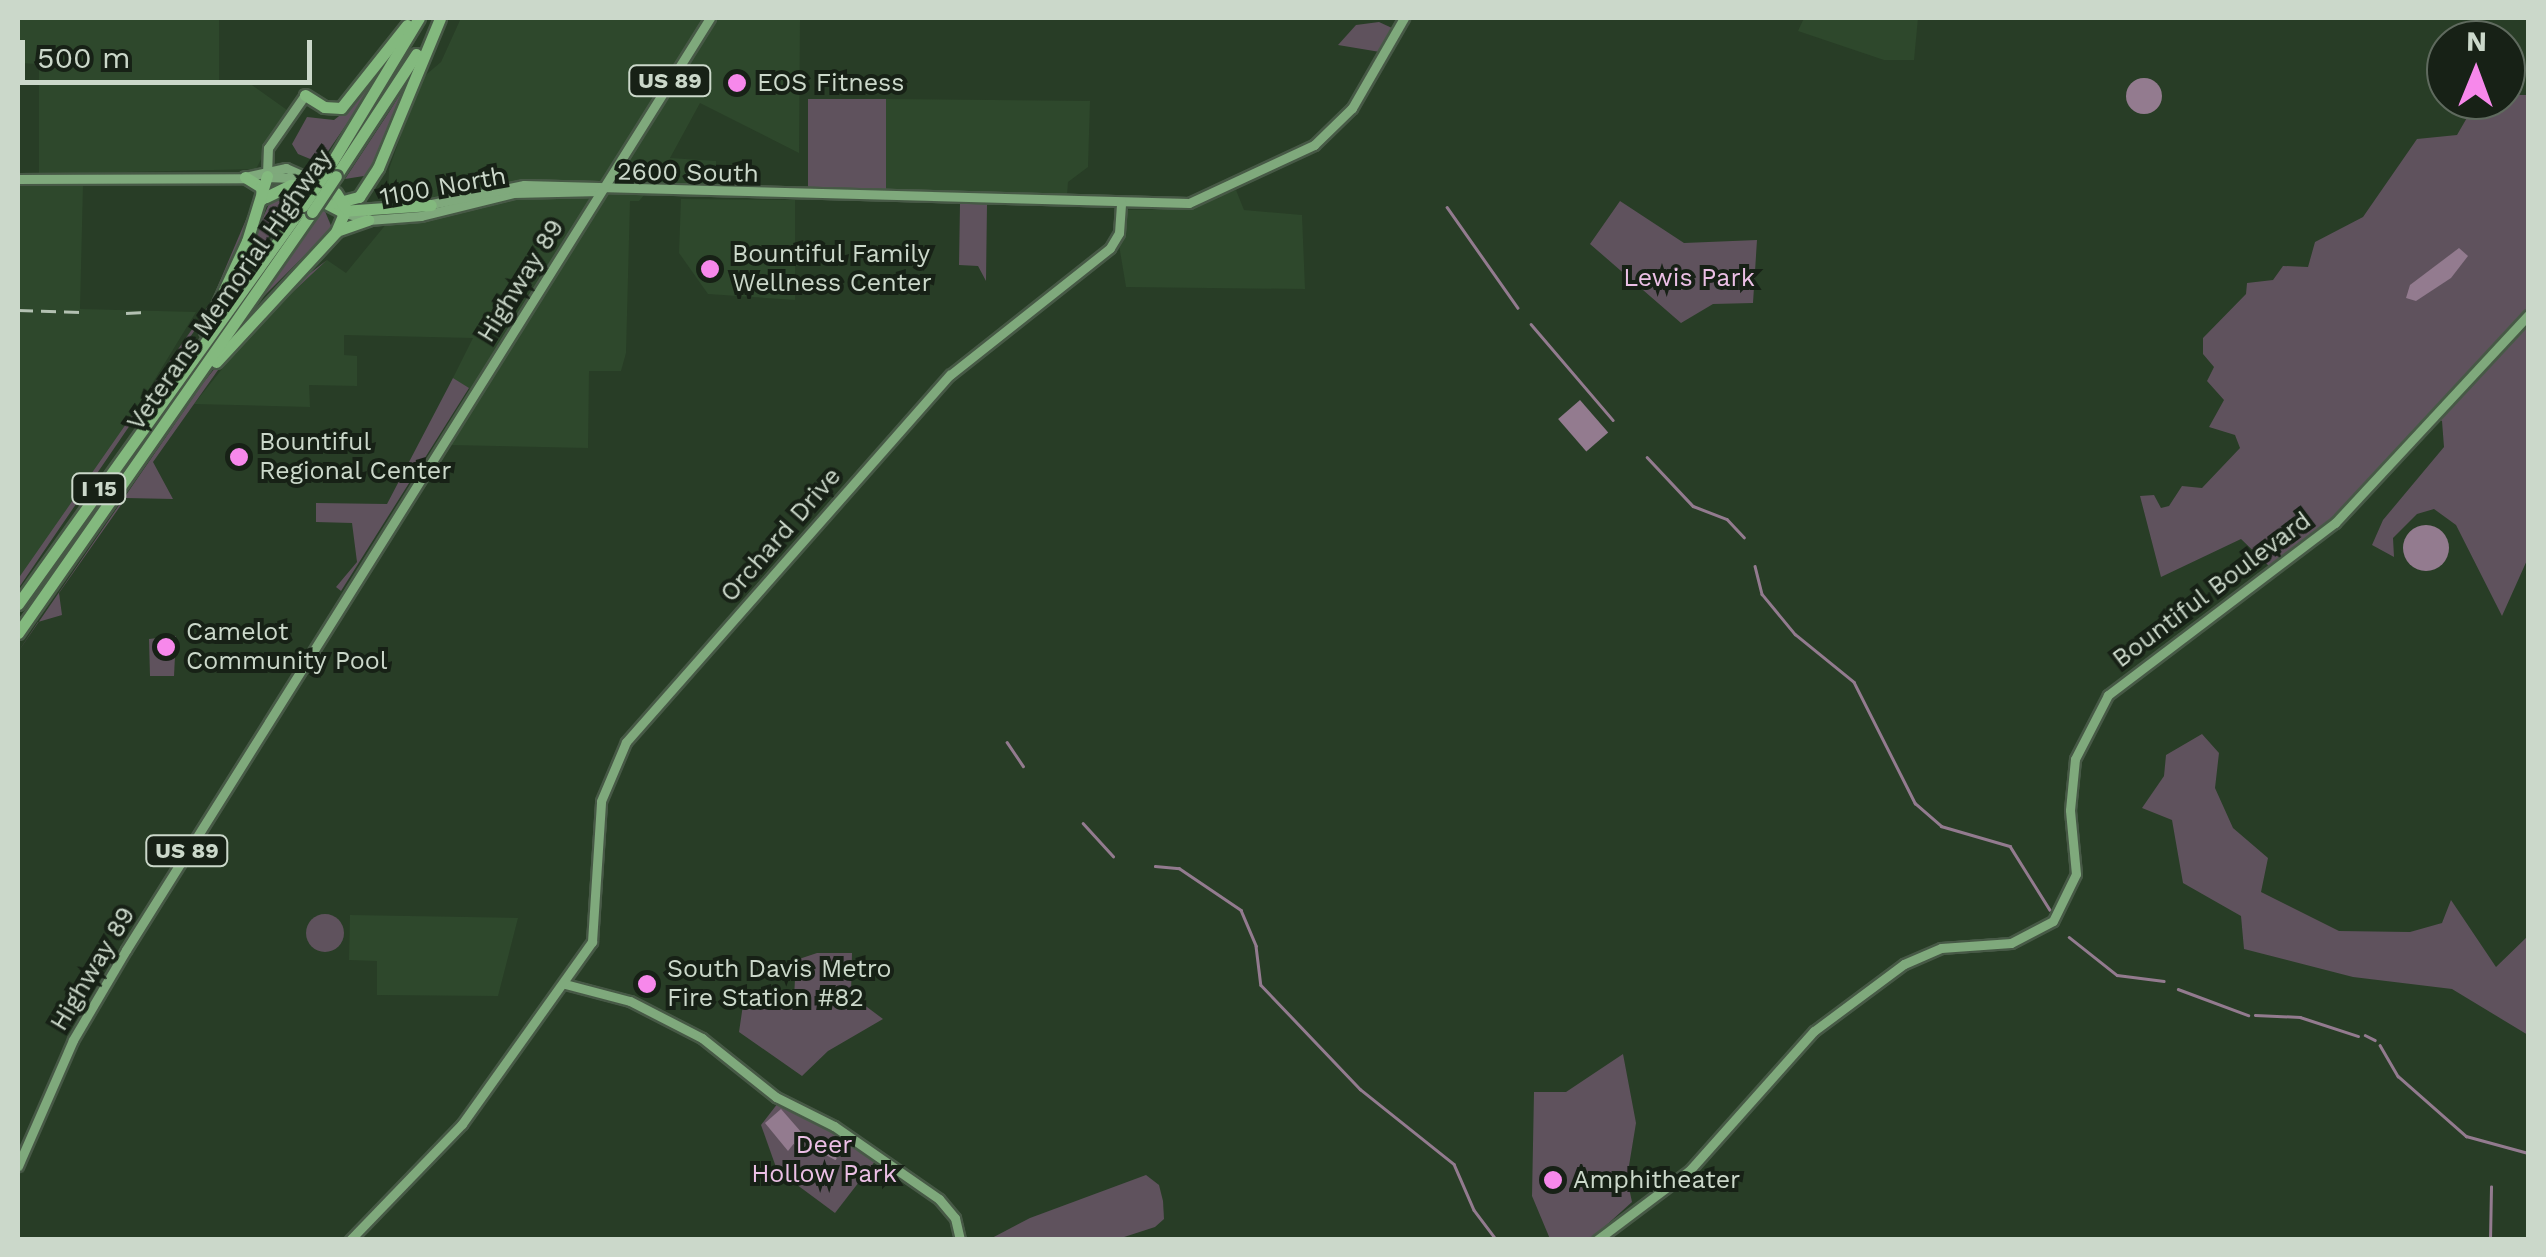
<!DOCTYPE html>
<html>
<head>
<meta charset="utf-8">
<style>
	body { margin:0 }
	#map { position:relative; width:2546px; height:1257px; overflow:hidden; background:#283d26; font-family:"Work Sans",sans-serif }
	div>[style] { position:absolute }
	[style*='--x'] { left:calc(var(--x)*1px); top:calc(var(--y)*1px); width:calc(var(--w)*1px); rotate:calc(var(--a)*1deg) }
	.built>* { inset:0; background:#2e482c }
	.green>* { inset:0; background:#5f525d; transform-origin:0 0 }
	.round { border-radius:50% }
	.water>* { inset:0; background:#937b8f; transform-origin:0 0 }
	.stream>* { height:2.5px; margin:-1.25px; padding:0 1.25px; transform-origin:1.25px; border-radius:1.25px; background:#937b8f }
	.roads { filter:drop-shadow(2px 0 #475946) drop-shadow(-2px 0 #475946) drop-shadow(0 2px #475946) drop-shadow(0 -2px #475946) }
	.major>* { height:9px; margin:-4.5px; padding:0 4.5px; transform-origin:4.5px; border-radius:4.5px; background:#7fa97c }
	.highway>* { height:11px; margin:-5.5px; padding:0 5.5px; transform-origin:5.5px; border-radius:5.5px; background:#83b97e }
	.rail>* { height:2.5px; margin-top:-1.25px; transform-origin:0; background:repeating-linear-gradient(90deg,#b3c1b2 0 15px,transparent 0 23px) }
	.bridges { filter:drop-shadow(2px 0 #475946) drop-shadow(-2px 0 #475946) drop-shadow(0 2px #475946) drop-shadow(0 -2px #475946) }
	.highway-bridge>* { height:11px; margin:-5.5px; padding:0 5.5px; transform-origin:5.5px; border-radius:5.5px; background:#83b97e }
	.dots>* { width:28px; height:28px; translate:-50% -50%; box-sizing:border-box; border:5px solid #172116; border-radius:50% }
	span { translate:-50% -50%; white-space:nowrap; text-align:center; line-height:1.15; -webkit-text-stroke:8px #172116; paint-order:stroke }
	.shield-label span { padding:2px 8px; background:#172116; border:2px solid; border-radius:8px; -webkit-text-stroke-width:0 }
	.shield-label { font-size:22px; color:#cbd8ca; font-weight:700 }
	.poi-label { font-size:25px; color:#cbd8ca }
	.left { translate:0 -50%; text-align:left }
	.street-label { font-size:25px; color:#cbd8ca }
	.park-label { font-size:25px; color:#ebbfe5 }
	.frame { position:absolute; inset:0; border:20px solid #cbd8ca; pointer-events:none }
	.north { position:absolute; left:2426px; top:20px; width:100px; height:100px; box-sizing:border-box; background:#172116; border:2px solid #5f6a5e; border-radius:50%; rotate:1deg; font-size:28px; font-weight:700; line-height:40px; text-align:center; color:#cbd8ca }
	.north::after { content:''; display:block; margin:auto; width:35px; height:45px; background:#f788eb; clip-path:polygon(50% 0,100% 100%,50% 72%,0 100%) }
	.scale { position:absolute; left:20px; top:40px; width:292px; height:45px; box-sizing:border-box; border:5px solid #cbd8ca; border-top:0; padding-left:12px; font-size:30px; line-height:35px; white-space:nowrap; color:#cbd8ca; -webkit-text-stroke:8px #172116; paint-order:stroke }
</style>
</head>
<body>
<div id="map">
	<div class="built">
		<i style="clip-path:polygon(18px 18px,219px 18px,219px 82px,249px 83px,287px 110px,256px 169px,39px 174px,39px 64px,18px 63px)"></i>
		<i style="clip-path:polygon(461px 18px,800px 18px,799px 153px,700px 103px,670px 158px,716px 161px,716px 187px,652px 186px,639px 201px,630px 201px,626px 353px,621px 371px,589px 371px,588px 448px,449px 445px,480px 396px,453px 378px,473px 338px,344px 335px,344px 355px,357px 356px,357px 386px,309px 385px,310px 407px,194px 404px,271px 308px,327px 260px,346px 273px,387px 223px,389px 169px,421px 79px,441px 62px)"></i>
		<i style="clip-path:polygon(1804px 18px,1918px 18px,1914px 60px,1884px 60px,1798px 31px)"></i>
		<i style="clip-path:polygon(886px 99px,1090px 101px,1088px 167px,1068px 182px,1067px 195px,885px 191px)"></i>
		<i style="clip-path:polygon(18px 184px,83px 185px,80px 309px,196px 312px,117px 441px,18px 584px)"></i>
		<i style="clip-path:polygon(1236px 190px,1244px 210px,1302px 215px,1305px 289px,1126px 287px,1119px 245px,1128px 210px,1185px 209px)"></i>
		<i style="clip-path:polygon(681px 199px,795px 200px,795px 300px,708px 294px,679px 253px)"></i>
		<i style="clip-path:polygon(350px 915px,518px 918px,498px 996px,377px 995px,377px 961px,349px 960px)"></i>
	</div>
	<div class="green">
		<i style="clip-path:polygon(1379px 22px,1392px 28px,1380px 52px,1338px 45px,1356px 25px)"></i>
		<i style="clip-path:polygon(399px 39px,374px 84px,320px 163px,298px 154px,292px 144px,307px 117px,334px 120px,348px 109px)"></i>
		<i style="clip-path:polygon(407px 83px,370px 175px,345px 179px,389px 112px)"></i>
		<i style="clip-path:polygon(2506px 95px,2528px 95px,2528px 558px,2502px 616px,2456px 525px,2434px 509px,2417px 514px,2393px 538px,2394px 557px,2372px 545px,2383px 520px,2444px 447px,2442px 421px,2429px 415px,2346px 506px,2272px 569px,2241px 539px,2161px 577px,2140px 496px,2154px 495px,2161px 508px,2169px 506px,2182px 486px,2202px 488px,2240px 448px,2235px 435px,2209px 427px,2224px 400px,2207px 381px,2214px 367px,2203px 354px,2203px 338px,2246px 294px,2247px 283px,2273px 280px,2283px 266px,2308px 267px,2315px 242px,2363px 217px,2417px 139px,2457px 135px,2472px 109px)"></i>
		<i style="left:808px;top:99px;width:78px;height:90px"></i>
		<i style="clip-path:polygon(299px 193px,270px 235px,230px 291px,273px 195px)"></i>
		<i style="clip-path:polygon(256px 196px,223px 289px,18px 589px,18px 579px,211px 302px)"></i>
		<i style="clip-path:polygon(1620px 201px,1684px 243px,1757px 240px,1753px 303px,1713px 304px,1681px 323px,1590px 244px)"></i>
		<i style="clip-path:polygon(960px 204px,987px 204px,986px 281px,978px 266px,959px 265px)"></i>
		<i style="clip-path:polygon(324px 209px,332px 228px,258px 302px,310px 227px)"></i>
		<i style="clip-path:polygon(327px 260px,235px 346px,153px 462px,173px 499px,126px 498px,59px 593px,62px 615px,38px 622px,18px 652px,203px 383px,260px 312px)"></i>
		<i style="clip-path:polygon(453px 378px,469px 388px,341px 591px,336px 587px,357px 562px,352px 523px,316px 522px,316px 503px,387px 504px)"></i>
		<i style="clip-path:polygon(176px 636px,174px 676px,150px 676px,149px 639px)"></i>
		<i style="clip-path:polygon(2202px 734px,2219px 753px,2215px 788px,2233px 828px,2268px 858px,2261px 892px,2339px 931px,2410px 932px,2442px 923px,2451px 900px,2496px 967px,2528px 936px,2528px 1035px,2452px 989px,2353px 977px,2244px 949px,2241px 916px,2183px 883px,2172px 820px,2142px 808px,2164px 776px,2166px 755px)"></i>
		<i class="round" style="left:306px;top:914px;width:38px;height:38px"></i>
		<i style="clip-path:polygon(817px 953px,852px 953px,851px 995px,883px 1019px,828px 1051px,802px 1076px,739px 1032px,744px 998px,794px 998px,796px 960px)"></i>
		<i style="clip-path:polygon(1623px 1054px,1636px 1123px,1627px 1178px,1632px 1202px,1591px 1239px,1550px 1239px,1532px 1196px,1534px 1092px,1566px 1092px)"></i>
		<i style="clip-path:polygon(778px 1103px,833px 1129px,876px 1160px,835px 1213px,777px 1170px,761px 1125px)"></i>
		<i style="clip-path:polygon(1146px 1175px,1159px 1185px,1163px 1201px,1164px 1219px,1155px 1227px,1118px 1239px,990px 1239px,1030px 1218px)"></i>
	</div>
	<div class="water">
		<i class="round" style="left:2126px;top:78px;width:36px;height:36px"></i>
		<i style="clip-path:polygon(2459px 248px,2468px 256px,2451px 278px,2416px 301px,2406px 298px,2410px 285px)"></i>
		<i style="left:1580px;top:400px;width:43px;height:29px;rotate:49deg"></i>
		<i class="round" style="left:2403px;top:525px;width:46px;height:46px"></i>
		<i style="clip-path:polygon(781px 1109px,802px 1133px,788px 1151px,765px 1123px)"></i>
	</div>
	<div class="stream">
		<i style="--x:1447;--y:207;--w:123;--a:54.9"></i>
		<i style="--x:1531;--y:324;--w:126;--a:49.5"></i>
		<i style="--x:1647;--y:457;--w:67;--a:46.8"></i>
		<i style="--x:1693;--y:506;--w:36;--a:21"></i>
		<i style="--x:1727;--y:519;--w:25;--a:47"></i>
		<i style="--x:1755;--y:566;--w:29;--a:76"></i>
		<i style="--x:1762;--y:594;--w:52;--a:50.5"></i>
		<i style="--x:1795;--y:634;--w:76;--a:39.1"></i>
		<i style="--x:1854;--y:682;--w:136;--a:63.2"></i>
		<i style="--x:1915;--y:803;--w:35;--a:41"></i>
		<i style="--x:1941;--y:826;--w:72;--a:16.2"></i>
		<i style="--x:2010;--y:846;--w:75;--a:58"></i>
		<i style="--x:1007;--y:742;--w:29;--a:56"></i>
		<i style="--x:1083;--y:823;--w:45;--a:47.7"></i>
		<i style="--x:1155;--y:866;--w:24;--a:5"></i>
		<i style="--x:1179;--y:868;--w:75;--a:34.1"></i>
		<i style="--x:1241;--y:910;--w:39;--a:67"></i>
		<i style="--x:1256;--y:946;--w:39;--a:83"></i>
		<i style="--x:1261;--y:985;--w:144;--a:46.4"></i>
		<i style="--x:1360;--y:1089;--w:120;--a:38.6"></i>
		<i style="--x:1454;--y:1164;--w:50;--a:66.5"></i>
		<i style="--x:1474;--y:1210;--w:38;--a:53"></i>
		<i style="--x:2069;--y:937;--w:61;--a:38.4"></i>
		<i style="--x:2117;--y:975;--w:47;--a:7.3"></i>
		<i style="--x:2178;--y:989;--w:75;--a:20.4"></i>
		<i style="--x:2255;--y:1015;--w:45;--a:2.5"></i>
		<i style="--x:2300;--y:1017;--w:61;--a:18.1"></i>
		<i style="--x:2365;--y:1035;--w:11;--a:27"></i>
		<i style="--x:2380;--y:1045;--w:36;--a:60"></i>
		<i style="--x:2398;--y:1076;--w:91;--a:41.4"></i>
		<i style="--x:2466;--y:1136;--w:64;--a:15.3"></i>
		<i style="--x:792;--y:1140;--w:18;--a:45"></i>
		<i style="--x:805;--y:1153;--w:15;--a:-16"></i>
		<i style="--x:819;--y:1149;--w:18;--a:29"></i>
		<i style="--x:2490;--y:1240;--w:53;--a:-88.9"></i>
	</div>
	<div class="roads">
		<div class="major">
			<i style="--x:267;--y:175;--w:27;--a:-88"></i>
			<i style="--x:268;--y:148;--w:65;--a:-55.1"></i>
			<i style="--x:245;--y:177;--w:42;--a:-12.4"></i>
			<i style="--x:286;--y:168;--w:39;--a:24"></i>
			<i style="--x:265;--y:177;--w:35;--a:2"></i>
			<i style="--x:300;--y:178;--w:61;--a:36.3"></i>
			<i style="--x:349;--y:214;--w:20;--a:18"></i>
			<i style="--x:368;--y:220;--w:53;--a:-4.3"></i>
			<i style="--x:421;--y:216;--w:95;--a:-14"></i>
			<i style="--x:513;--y:193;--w:88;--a:-1.3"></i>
			<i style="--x:18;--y:179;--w:231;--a:-0.2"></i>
			<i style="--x:427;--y:205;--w:99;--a:-11.7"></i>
			<i style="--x:524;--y:185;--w:665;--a:1.55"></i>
			<i style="--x:1189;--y:203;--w:138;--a:-24.9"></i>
			<i style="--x:1314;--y:145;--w:53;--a:-44.2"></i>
			<i style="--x:1352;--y:108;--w:104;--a:-60"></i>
			<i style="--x:565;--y:984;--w:67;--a:14.7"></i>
			<i style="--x:630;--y:1001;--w:81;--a:27.2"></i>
			<i style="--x:702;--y:1038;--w:95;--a:38.6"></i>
			<i style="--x:776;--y:1097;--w:65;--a:26.6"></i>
			<i style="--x:834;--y:1126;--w:128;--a:34.8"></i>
			<i style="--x:939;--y:1199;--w:25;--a:50"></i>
			<i style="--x:955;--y:1218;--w:23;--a:77"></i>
			<i style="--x:18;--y:1166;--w:137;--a:-66.4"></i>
			<i style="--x:73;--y:1040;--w:104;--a:-59.5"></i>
			<i style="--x:126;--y:950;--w:1100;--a:-57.93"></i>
			<i style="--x:350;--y:1240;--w:161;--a:-46"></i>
			<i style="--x:462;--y:1124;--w:224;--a:-54.5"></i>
			<i style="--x:592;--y:942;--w:141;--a:-86.3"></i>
			<i style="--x:601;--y:801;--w:64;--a:-67"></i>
			<i style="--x:626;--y:742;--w:490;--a:-48.6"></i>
			<i style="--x:950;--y:375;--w:204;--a:-38.4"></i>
			<i style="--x:1110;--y:248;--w:17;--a:-59"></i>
			<i style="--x:1119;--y:233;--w:31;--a:-86"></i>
			<i style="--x:1597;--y:1240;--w:116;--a:-37"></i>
			<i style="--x:1690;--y:1170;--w:186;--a:-48.3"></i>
			<i style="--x:1814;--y:1031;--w:112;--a:-36.7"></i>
			<i style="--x:1904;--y:964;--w:40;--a:-23.4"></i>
			<i style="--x:1941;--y:948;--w:70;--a:-4.1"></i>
			<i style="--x:2011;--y:943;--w:47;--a:-27.6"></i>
			<i style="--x:2053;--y:921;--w:52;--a:-63.9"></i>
			<i style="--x:2076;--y:874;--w:64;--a:-95.4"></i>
			<i style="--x:2070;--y:810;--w:51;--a:-84.4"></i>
			<i style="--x:2075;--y:759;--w:72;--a:-62.7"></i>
			<i style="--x:2108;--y:695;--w:285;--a:-37.2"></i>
			<i style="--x:2335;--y:523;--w:284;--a:-47.1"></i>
		</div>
		<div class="highway">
			<i style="--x:305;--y:95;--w:22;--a:32"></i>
			<i style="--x:324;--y:107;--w:17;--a:3"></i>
			<i style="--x:341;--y:108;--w:106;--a:-51.5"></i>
			<i style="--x:326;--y:172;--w:180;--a:-58.9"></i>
			<i style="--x:336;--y:176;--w:146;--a:-56.7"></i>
			<i style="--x:245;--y:177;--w:19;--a:32"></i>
			<i style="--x:261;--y:187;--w:12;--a:85"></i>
			<i style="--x:266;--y:197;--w:28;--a:-26"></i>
			<i style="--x:291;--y:185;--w:56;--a:27.5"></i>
			<i style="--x:341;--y:211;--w:90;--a:-3.8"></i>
			<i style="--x:336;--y:203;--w:24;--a:-15"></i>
			<i style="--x:359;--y:197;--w:35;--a:-57"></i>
			<i style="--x:378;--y:168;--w:162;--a:-67.5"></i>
			<i style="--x:339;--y:230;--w:31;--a:-19"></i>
			<i style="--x:205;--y:331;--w:99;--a:-65"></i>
			<i style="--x:247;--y:241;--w:68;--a:-72.9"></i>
			<i style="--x:216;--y:362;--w:177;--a:-47.3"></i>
			<i style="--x:336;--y:232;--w:25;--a:-67"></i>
			<i style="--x:346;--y:209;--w:19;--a:-122"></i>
			<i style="--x:18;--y:604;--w:490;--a:-54.4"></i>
			<i style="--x:18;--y:633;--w:513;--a:-55.07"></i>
		</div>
	</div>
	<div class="rail">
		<i style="--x:18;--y:310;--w:63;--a:1.8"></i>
		<i style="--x:126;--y:313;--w:19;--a:-3"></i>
	</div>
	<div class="bridges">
		<div class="highway-bridge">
			<i style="--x:303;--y:206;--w:41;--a:-55.9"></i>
			<i style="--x:312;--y:212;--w:43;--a:-56.3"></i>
		</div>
	</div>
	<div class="dots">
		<i style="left:737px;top:83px;background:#f788eb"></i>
		<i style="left:710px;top:269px;background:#f788eb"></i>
		<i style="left:239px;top:457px;background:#f788eb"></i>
		<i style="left:166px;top:647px;background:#f788eb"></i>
		<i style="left:647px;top:984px;background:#f788eb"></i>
		<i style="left:1553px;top:1180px;background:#f788eb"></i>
	</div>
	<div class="shield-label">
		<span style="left:670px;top:81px">US 89</span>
		<span style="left:99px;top:489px">I 15</span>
		<span style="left:187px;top:851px">US 89</span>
	</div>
	<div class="poi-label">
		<span class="left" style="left:757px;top:83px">EOS Fitness</span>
		<span class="left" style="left:732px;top:269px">Bountiful Family<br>Wellness Center</span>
		<span class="left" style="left:259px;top:457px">Bountiful<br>Regional Center</span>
		<span class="left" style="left:186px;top:647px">Camelot<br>Community Pool</span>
		<span class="left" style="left:667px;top:984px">South Davis Metro<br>Fire Station #82</span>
		<span class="left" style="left:1573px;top:1180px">Amphitheater</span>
	</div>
	<div class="street-label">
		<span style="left:688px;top:173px;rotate:1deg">2600 South</span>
		<span style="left:443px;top:187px;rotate:-10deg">1100 North</span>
		<span style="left:521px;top:281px;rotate:-58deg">Highway 89</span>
		<span style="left:230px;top:290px;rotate:-55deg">Veterans Memorial Highway</span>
		<span style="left:781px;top:535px;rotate:-49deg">Orchard Drive</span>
		<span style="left:2212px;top:590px;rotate:-37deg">Bountiful Boulevard</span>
		<span style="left:93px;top:969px;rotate:-59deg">Highway 89</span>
	</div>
	<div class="park-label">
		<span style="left:1689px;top:278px">Lewis Park</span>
		<span style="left:824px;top:1160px">Deer<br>Hollow Park</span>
	</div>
	<div class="frame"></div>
	<div class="north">N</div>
	<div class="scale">500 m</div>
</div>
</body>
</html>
